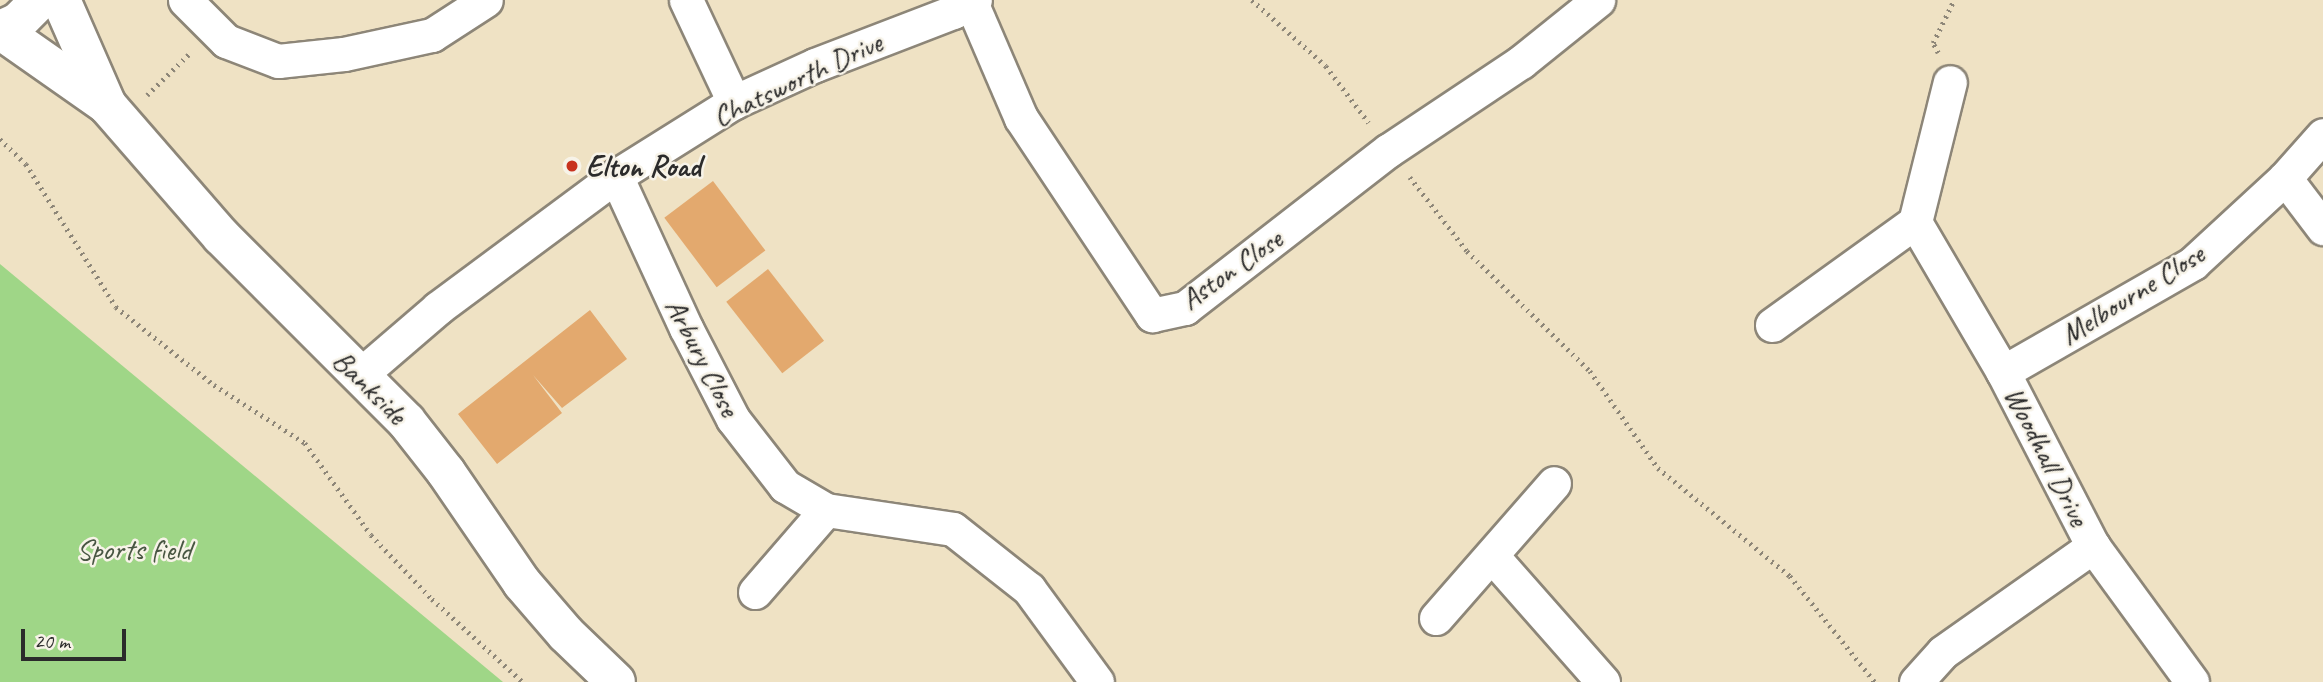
<!DOCTYPE html>
<html>
<head>
<meta charset="utf-8">
<style>
	body { margin:0 }
	#map { position:relative; width:2323px; height:682px; overflow:hidden; background:#efe2c4; font-family:Caveat,sans-serif }
	div>[style] { position:absolute }
	[style*='--x'] { left:calc(var(--x)*1px); top:calc(var(--y)*1px); width:calc(var(--w)*1px); rotate:calc(var(--a)*1deg) }
	.green>* { inset:0; background:#9fd687 }
	.building>* { inset:0; background:#e3a96e; transform-origin:0 0 }
	.path>* { height:4.5px; margin-top:-2.25px; transform-origin:0; background:repeating-linear-gradient(90deg,#8d8678 0 2px,transparent 0 7px) }
	.roads { filter:drop-shadow(2px 0 #8d8678) drop-shadow(-2px 0 #8d8678) drop-shadow(0 2px #8d8678) drop-shadow(0 -2px #8d8678) }
	.minor>* { height:33px; margin:-16.5px; padding:0 16.5px; transform-origin:16.5px; border-radius:16.5px; background:#fff }
	.tertiary>* { height:38px; margin:-19px; padding:0 19px; transform-origin:19px; border-radius:19px; background:#fff }
	.dots>* { width:19px; height:19px; translate:-50% -50%; box-sizing:border-box; border:4px solid #f7f3e8; border-radius:50% }
	span { translate:-50% -50%; white-space:nowrap; text-align:center; line-height:1.15; -webkit-text-stroke:5px #f7f3e8; paint-order:stroke }
	.street-label { font-size:30px; color:#2b2b2b }
	.poi-label { font-size:30px; color:#2b2b2b; font-weight:700 }
	.left { translate:0 -50%; text-align:left }
	.park-label { font-size:30px; color:#485642 }
	.scale { position:absolute; left:21px; top:629px; width:105px; height:32px; box-sizing:border-box; border:4px solid #2b2b2b; border-top:0; padding-left:9px; font-size:21px; line-height:24px; white-space:nowrap; color:#2b2b2b; -webkit-text-stroke:5px #f7f3e8; paint-order:stroke }
</style>
</head>
<body>
<div id="map">
	<div class="green">
		<i style="clip-path:polygon(0 264px,503px 682px,0 682px)"></i>
	</div>
	<div class="building">
		<i style="left:713px;top:181px;width:87px;height:61px;rotate:53deg"></i>
		<i style="left:768px;top:269px;width:91px;height:53px;rotate:52deg"></i>
		<i style="clip-path:polygon(590px 310px,627px 359px,562px 408px,533px 375px,562px 413px,497px 464px,458px 414px)"></i>
	</div>
	<div class="path">
		<i style="--x:1252;--y:0;--w:99;--a:41.7"></i>
		<i style="--x:1326;--y:66;--w:71;--a:53"></i>
		<i style="--x:1938;--y:53;--w:11;--a:-117"></i>
		<i style="--x:1933;--y:43;--w:48;--a:-64"></i>
		<i style="--x:147;--y:95;--w:62;--a:-44.3"></i>
		<i style="--x:0;--y:139;--w:36;--a:44"></i>
		<i style="--x:26;--y:164;--w:169;--a:57.8"></i>
		<i style="--x:116;--y:307;--w:125;--a:38.5"></i>
		<i style="--x:214;--y:385;--w:108;--a:32.5"></i>
		<i style="--x:305;--y:443;--w:113;--a:54.3"></i>
		<i style="--x:371;--y:535;--w:88;--a:46.4"></i>
		<i style="--x:432;--y:599;--w:123;--a:42.4"></i>
		<i style="--x:1410;--y:177;--w:93;--a:52.4"></i>
		<i style="--x:1467;--y:251;--w:172;--a:44.3"></i>
		<i style="--x:1590;--y:371;--w:118;--a:55"></i>
		<i style="--x:1658;--y:468;--w:171;--a:39.3"></i>
		<i style="--x:1790;--y:576;--w:136;--a:51.3"></i>
	</div>
	<div class="roads">
		<div class="minor">
			<i style="--x:185;--y:0;--w:58;--a:45"></i>
			<i style="--x:226;--y:41;--w:56;--a:21"></i>
			<i style="--x:278;--y:61;--w:66;--a:-6.1"></i>
			<i style="--x:344;--y:54;--w:90;--a:-12.2"></i>
			<i style="--x:432;--y:35;--w:64;--a:-32.9"></i>
			<i style="--x:686;--y:0;--w:113;--a:64.8"></i>
			<i style="--x:971;--y:2;--w:126;--a:66.7"></i>
			<i style="--x:1021;--y:118;--w:237;--a:56.4"></i>
			<i style="--x:1152;--y:315;--w:34;--a:-12"></i>
			<i style="--x:1185;--y:308;--w:258;--a:-37.8"></i>
			<i style="--x:1389;--y:150;--w:159;--a:-33.7"></i>
			<i style="--x:1521;--y:62;--w:99;--a:-38.8"></i>
			<i style="--x:616;--y:176;--w:167;--a:65.3"></i>
			<i style="--x:686;--y:328;--w:102;--a:62.7"></i>
			<i style="--x:733;--y:419;--w:85;--a:52.2"></i>
			<i style="--x:785;--y:486;--w:48;--a:30.3"></i>
			<i style="--x:826;--y:510;--w:128;--a:8.5"></i>
			<i style="--x:953;--y:529;--w:97;--a:38.3"></i>
			<i style="--x:1029;--y:589;--w:115;--a:53.8"></i>
			<i style="--x:2285;--y:178;--w:63;--a:52.8"></i>
			<i style="--x:1915;--y:222;--w:174;--a:59.6"></i>
			<i style="--x:2003;--y:372;--w:196;--a:62.7"></i>
			<i style="--x:2093;--y:546;--w:168;--a:53.9"></i>
			<i style="--x:1772;--y:325;--w:176;--a:-35.8"></i>
			<i style="--x:1915;--y:222;--w:144;--a:-76"></i>
			<i style="--x:2003;--y:372;--w:219;--a:-29.8"></i>
			<i style="--x:2193;--y:263;--w:125;--a:-42.7"></i>
			<i style="--x:2285;--y:178;--w:57;--a:-48.5"></i>
			<i style="--x:359;--y:376;--w:104;--a:-40.7"></i>
			<i style="--x:438;--y:308;--w:222;--a:-36.6"></i>
			<i style="--x:616;--y:176;--w:139;--a:-32.1"></i>
			<i style="--x:734;--y:102;--w:89;--a:-24.6"></i>
			<i style="--x:815;--y:65;--w:148;--a:-21"></i>
			<i style="--x:953;--y:12;--w:25;--a:-29"></i>
			<i style="--x:1492;--y:556;--w:168;--a:48.6"></i>
			<i style="--x:755;--y:592;--w:108;--a:-49.1"></i>
			<i style="--x:1436;--y:618;--w:179;--a:-48.8"></i>
			<i style="--x:1916;--y:682;--w:40;--a:-48"></i>
			<i style="--x:1943;--y:652;--w:184;--a:-35.2"></i>
		</div>
		<div class="tertiary">
			<i style="--x:61;--y:0;--w:115;--a:66.3"></i>
			<i style="--x:0;--y:30;--w:131;--a:35"></i>
			<i style="--x:107;--y:105;--w:174;--a:49"></i>
			<i style="--x:221;--y:236;--w:262;--a:45"></i>
			<i style="--x:406;--y:421;--w:65;--a:51.9"></i>
			<i style="--x:446;--y:472;--w:135;--a:55.6"></i>
			<i style="--x:522;--y:583;--w:67;--a:49.2"></i>
			<i style="--x:566;--y:634;--w:69;--a:43.8"></i>
			<i style="--x:0;--y:30;--w:20;--a:-24"></i>
			<i style="--x:18;--y:22;--w:31;--a:-45"></i>
		</div>
	</div>
	<div class="dots">
		<i style="left:572px;top:166px;background:#c8321e"></i>
	</div>
	<div class="street-label">
		<span style="left:797px;top:79px;rotate:-25deg">Chatsworth Drive</span>
		<span style="left:1231px;top:269px;rotate:-35deg">Aston Close</span>
		<span style="left:2132px;top:294px;rotate:-32deg">Melbourne Close</span>
		<span style="left:703px;top:357px;rotate:63deg">Arbury Close</span>
		<span style="left:370px;top:387px;rotate:45deg">Bankside</span>
		<span style="left:2047px;top:456px;rotate:63deg">Woodhall Drive</span>
	</div>
	<div class="poi-label">
		<span class="left" style="left:586px;top:166px">Elton Road</span>
	</div>
	<div class="park-label">
		<span style="left:134px;top:549px">Sports field</span>
	</div>
	<div class="scale">20 m</div>
</div>
</body>
</html>
